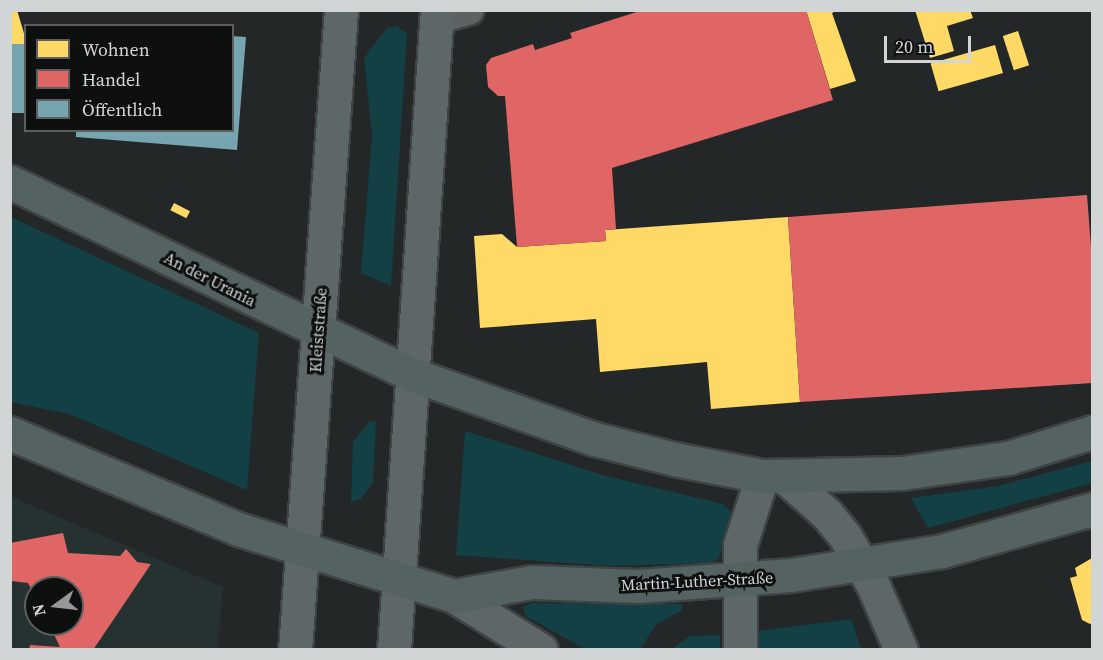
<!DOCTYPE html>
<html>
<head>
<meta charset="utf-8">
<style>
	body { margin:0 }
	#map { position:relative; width:1103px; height:660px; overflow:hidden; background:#232727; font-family:"Source Serif 4",serif }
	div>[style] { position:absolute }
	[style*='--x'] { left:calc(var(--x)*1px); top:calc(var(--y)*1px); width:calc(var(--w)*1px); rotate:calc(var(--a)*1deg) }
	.built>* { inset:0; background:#263132 }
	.green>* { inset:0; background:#134044 }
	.homes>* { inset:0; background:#ffd966; transform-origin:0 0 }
	.shops>* { inset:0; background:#e06666 }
	.public>* { inset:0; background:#76a5af; transform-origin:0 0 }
	.roads { filter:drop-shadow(2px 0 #404343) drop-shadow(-2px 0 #404343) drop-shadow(0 2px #404343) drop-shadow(0 -2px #404343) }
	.street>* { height:28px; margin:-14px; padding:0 14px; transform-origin:14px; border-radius:14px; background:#5f6262 }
	.secondary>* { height:33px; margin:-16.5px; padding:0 16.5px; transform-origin:16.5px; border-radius:16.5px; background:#5e6768 }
	.primary>* { height:33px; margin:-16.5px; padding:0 16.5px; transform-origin:16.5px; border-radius:16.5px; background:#546262 }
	span { translate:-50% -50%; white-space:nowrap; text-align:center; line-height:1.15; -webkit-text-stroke:6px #0e1010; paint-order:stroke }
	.street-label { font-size:16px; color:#d2d5d6 }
	.frame { position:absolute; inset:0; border:12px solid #d2d5d6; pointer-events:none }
	.legend { position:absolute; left:24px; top:24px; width:210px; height:108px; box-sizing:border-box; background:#0e1010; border:2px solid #5c5f5f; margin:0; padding:8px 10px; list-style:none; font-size:18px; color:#d2d5d6 }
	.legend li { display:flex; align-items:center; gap:12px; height:30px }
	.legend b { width:30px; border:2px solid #5c5f5f }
	.north { position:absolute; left:24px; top:576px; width:60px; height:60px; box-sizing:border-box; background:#0e1010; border:2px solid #5c5f5f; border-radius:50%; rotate:255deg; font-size:16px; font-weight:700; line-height:24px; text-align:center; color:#d2d5d6 }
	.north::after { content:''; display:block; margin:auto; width:21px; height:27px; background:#959899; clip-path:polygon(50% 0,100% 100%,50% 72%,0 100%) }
	.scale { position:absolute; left:884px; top:36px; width:87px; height:27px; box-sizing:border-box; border:3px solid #d2d5d6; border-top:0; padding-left:8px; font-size:18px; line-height:21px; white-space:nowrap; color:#d2d5d6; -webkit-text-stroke:4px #0e1010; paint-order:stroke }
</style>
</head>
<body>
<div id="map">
	<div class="built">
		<i style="clip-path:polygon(evenodd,10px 496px,223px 587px,218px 649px,11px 649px,10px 496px,36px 588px,72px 588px,72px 624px,36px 624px,36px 588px)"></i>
	</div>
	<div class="green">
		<i style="clip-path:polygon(397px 26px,407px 34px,391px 286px,361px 273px,372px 135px,364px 58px,387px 28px)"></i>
		<i style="clip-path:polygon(11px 217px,259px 333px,247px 490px,69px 414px,11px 402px)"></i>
		<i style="clip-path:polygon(376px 421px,373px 482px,361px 499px,351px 502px,353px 442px,369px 422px)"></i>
		<i style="clip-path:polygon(465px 431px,606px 476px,723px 504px,731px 512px,719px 558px,711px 563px,609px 566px,456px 555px)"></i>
		<i style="clip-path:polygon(1092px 461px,1092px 483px,928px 528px,911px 498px,998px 486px)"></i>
		<i style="clip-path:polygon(531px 603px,682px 604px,682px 610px,656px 625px,640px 649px,587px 650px,525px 616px,523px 607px)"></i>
		<i style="clip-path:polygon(851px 619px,861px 649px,758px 649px,758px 631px)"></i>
		<i style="clip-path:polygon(720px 635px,720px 649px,672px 649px,690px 636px)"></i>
	</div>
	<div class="homes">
		<i style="clip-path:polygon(10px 10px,17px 10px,26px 40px,26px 44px,10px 49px)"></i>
		<i style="clip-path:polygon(806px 10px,839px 10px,832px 13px,856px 81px,830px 89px)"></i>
		<i style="clip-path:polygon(915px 10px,970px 10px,973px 18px,947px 26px,954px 51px,930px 58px)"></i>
		<i style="left:1018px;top:31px;width:36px;height:16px;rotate:72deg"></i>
		<i style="left:995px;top:45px;width:29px;height:67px;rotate:74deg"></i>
		<i style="left:174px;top:203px;width:18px;height:8px;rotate:27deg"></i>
		<i style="clip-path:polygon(788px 217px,800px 402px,711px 409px,707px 362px,600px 372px,596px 319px,480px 328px,474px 236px,502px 234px,517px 247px,606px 241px,605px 230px)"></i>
		<i style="clip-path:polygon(1092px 558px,1092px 623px,1090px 624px,1082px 620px,1070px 578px,1077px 576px,1075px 568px)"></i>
	</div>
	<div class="shops">
		<i style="clip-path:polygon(643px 10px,806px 10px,833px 100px,612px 168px,616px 229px,605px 230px,606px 241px,517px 247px,505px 96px,498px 96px,488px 87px,486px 65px,491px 58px,533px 44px,535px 50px,572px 38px,570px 33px)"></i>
		<i style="clip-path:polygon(1087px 195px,1092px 260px,1092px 383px,800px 402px,788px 217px)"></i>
		<i style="clip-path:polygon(63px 533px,68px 553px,120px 556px,126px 549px,137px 562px,151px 564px,93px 650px,29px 650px,30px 645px,60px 647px,49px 624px,72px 624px,72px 588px,36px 588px,36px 598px,28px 583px,12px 581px,10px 543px)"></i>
	</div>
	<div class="public">
		<i style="clip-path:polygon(232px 36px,246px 37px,237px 150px,76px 137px,76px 130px,232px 130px)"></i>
		<i style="left:26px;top:44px;width:69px;height:17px;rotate:90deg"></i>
	</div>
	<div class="roads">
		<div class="street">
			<i style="--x:436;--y:20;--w:35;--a:-16"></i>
		</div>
		<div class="secondary">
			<i style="--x:785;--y:477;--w:56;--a:41.4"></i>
			<i style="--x:827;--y:514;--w:28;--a:51"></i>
			<i style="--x:845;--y:536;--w:56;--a:60.3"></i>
			<i style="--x:873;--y:585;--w:71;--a:66.7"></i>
			<i style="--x:454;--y:596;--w:102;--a:31.8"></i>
			<i style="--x:295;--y:650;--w:642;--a:-85.89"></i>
			<i style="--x:394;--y:650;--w:641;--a:-86.16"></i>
			<i style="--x:740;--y:650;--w:105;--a:-90"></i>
			<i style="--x:740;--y:545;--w:72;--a:-72.3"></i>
		</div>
		<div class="primary">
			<i style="--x:10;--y:182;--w:445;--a:25.6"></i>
			<i style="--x:411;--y:374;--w:195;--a:19.5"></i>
			<i style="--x:595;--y:439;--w:81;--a:14.2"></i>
			<i style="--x:674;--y:459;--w:90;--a:10.9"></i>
			<i style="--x:762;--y:476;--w:140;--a:-1.2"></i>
			<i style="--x:902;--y:473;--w:107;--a:-8.1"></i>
			<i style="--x:1008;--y:458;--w:88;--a:-17.2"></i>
			<i style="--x:10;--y:433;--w:247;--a:22.8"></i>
			<i style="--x:238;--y:529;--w:226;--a:17.2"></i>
			<i style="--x:454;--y:596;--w:79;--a:-10.2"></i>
			<i style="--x:532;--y:582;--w:106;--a:2.2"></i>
			<i style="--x:638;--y:586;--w:153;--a:-4.1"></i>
			<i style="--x:791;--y:575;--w:153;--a:-9"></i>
			<i style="--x:942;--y:551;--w:156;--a:-15.6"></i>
		</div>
	</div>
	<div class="street-label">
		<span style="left:210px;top:279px;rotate:27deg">An der Urania</span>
		<span style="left:318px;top:330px;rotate:-86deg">Kleiststraße</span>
		<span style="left:697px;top:581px;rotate:-3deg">Martin-Luther-Straße</span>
	</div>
	<div class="frame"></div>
	<ul class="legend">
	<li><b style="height:16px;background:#ffd966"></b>Wohnen</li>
	<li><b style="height:16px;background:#e06666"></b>Handel</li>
	<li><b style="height:16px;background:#76a5af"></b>Öffentlich</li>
	</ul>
	<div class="north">N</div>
	<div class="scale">20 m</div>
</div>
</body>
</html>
